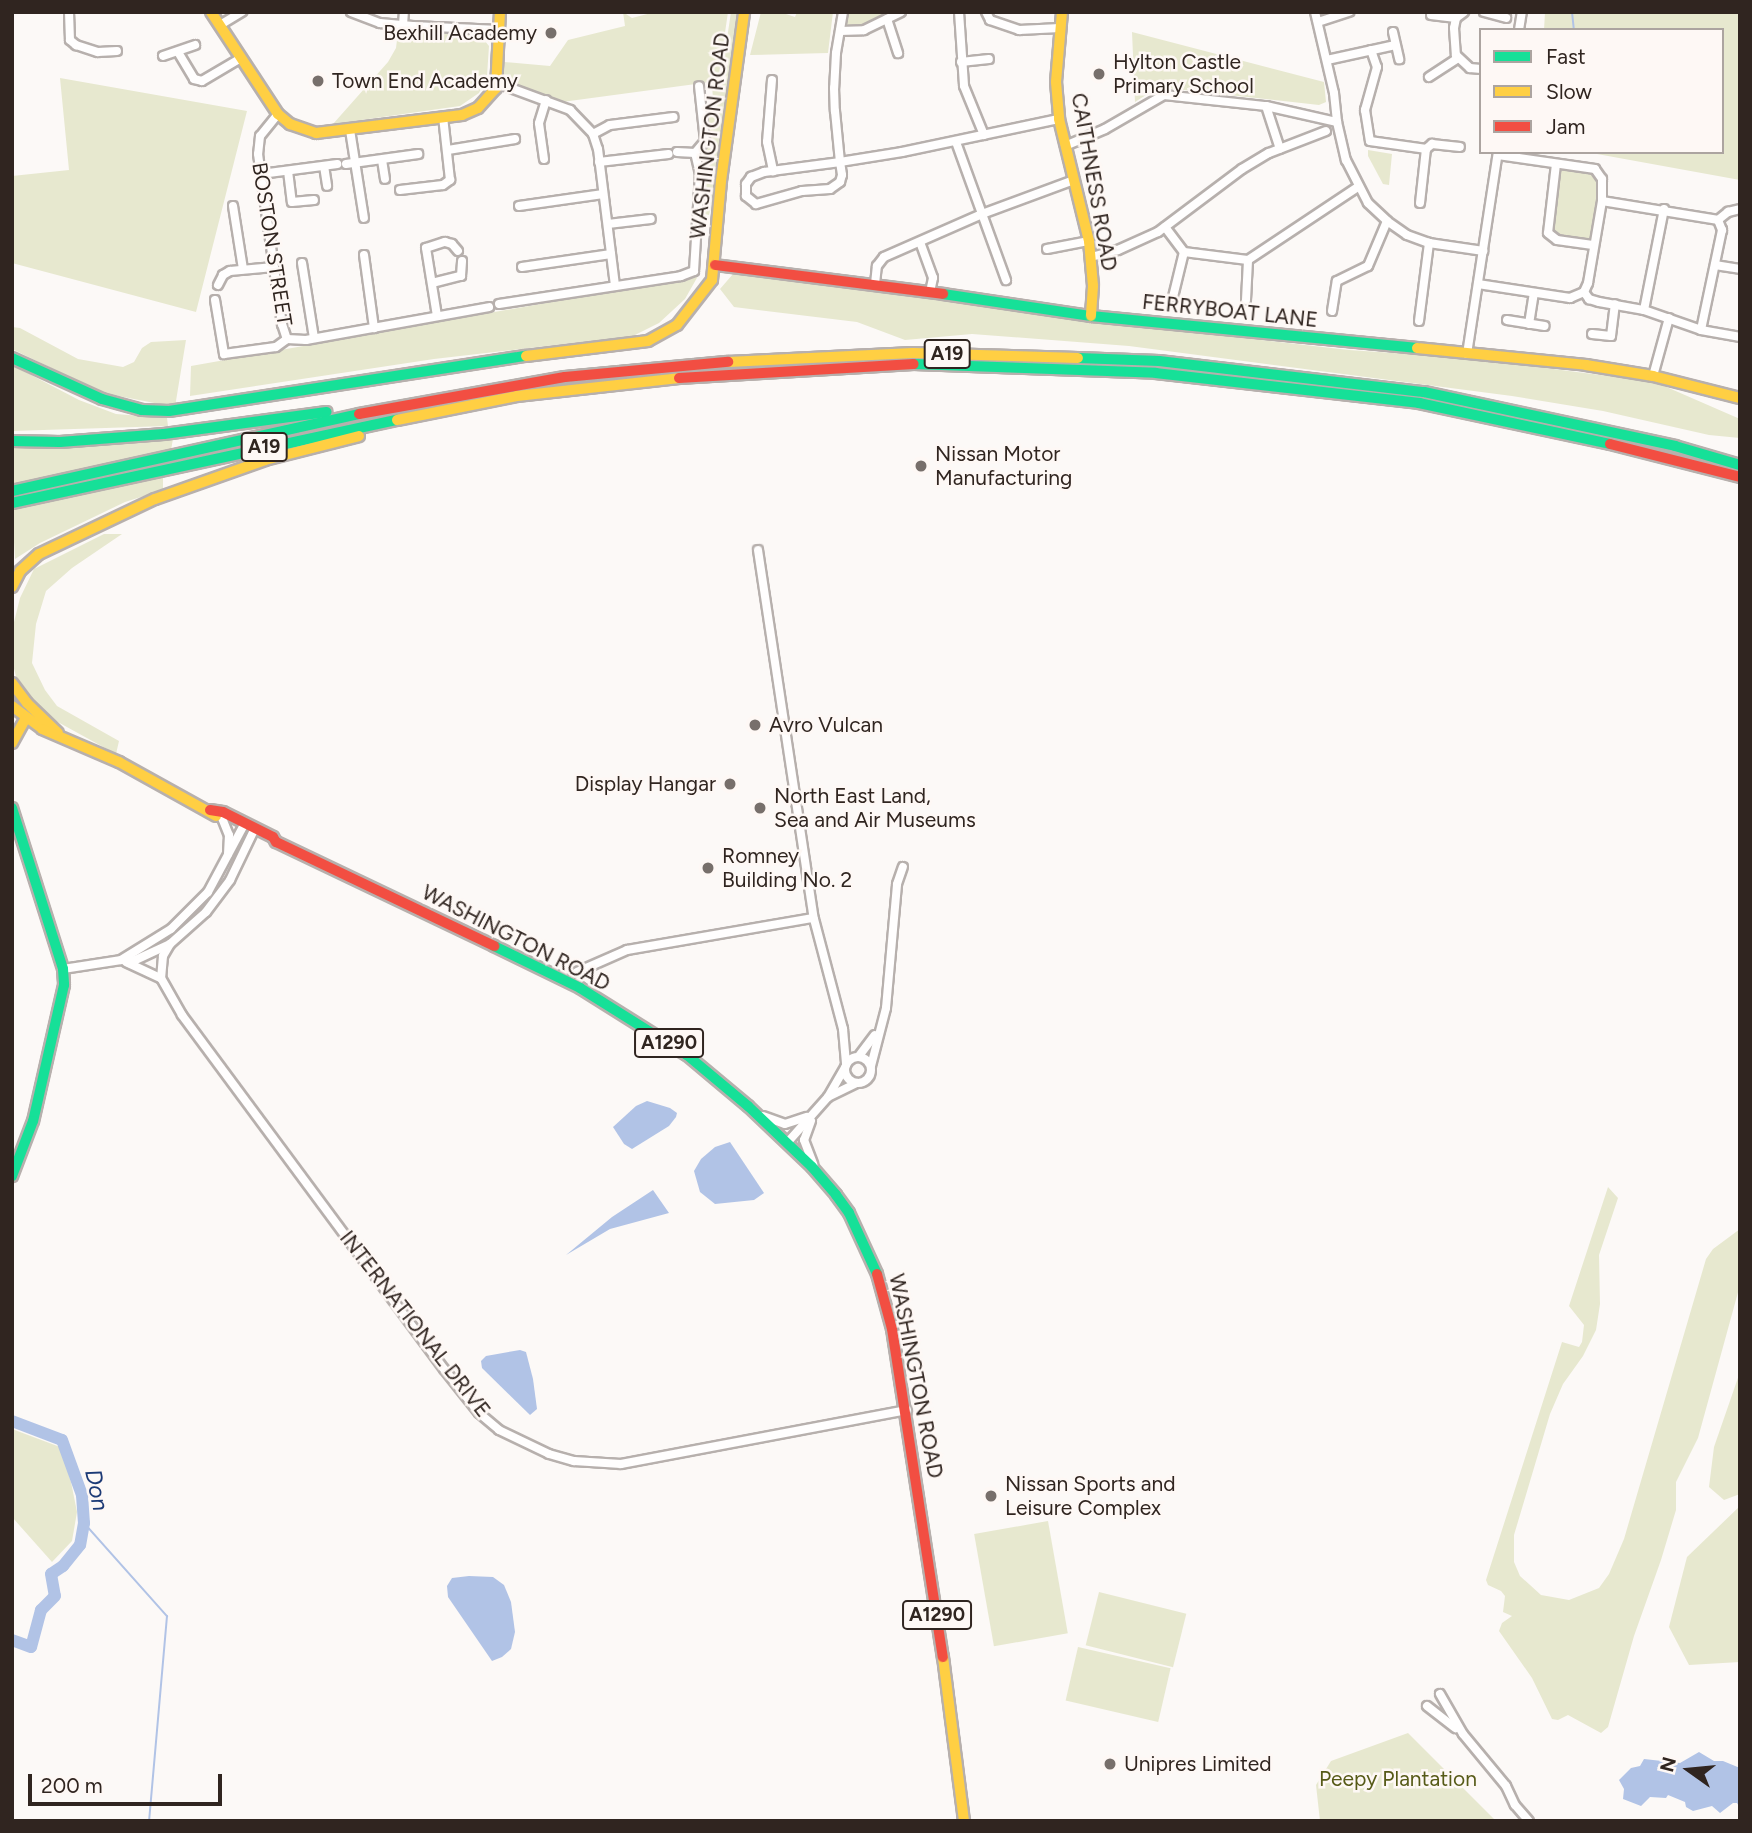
<!DOCTYPE html>
<html>
<head>
<meta charset="utf-8">
<style>
	body { margin:0 }
	#map { position:relative; width:1752px; height:1833px; overflow:hidden; background:#fcf9f7; font-family:Figtree,sans-serif }
	div>[style] { position:absolute }
	[style*='--x'] { left:calc(var(--x)*1px); top:calc(var(--y)*1px); width:calc(var(--w)*1px); rotate:calc(var(--a)*1deg) }
	.green>* { inset:0; background:#e7e8cf; transform-origin:0 0 }
	.water>* { inset:0; background:#b1c3e6 }
	.stream>* { height:2px; margin:-1px; padding:0 1px; transform-origin:1px; border-radius:1px; background:#b1c3e6 }
	.river>* { height:12px; margin:-6px; padding:0 6px; transform-origin:6px; border-radius:6px; background:#b1c3e6 }
	.roads { filter:drop-shadow(2px 0 #b7b0ad) drop-shadow(-2px 0 #b7b0ad) drop-shadow(0 2px #b7b0ad) drop-shadow(0 -2px #b7b0ad) }
	.street>* { height:8px; margin:-4px; padding:0 4px; transform-origin:4px; border-radius:4px; background:#fffefe }
	.street>.ring { margin:-4px; padding:0; box-sizing:content-box; background:none; border:8px solid #fffefe; border-radius:50% }
	.fast>* { height:10px; margin:-5px; padding:0 5px; transform-origin:5px; border-radius:5px; background:#16e098 }
	.slow>* { height:10px; margin:-5px; padding:0 5px; transform-origin:5px; border-radius:5px; background:#ffcf43 }
	.jam>* { height:10px; margin:-5px; padding:0 5px; transform-origin:5px; border-radius:5px; background:#f24e42 }
	.dots>* { width:19px; height:19px; translate:-50% -50%; box-sizing:border-box; border:4px solid #fef8f5; border-radius:50% }
	span { translate:-50% -50%; white-space:nowrap; text-align:center; line-height:1.15; -webkit-text-stroke:5px #fef8f5; paint-order:stroke }
	.shield-label span { padding:2px 5px; background:#fef8f5; border:2px solid; border-radius:5px; -webkit-text-stroke-width:0 }
	.shield-label { font-size:19px; color:#302520; font-weight:700 }
	.poi-label { font-size:21px; color:#302520 }
	.right { translate:-100% -50%; text-align:right }
	.left { translate:0 -50%; text-align:left }
	.street-label { font-size:21px; color:#302520 }
	.park-label { font-size:21px; color:#565a17 }
	.water-label { font-size:23px; color:#1c3a76; font-style:italic }
	.frame { position:absolute; inset:0; border:14px solid #302520; pointer-events:none }
	.legend { position:absolute; left:1479px; top:28px; width:245px; height:126px; box-sizing:border-box; background:#fef8f5; border:2px solid #aca4a0; margin:0; padding:9px 12px; list-style:none; font-size:21px; color:#302520 }
	.legend li { display:flex; align-items:center; gap:14px; height:35px }
	.legend b { width:35px; border:2px solid #aca4a0 }
	.north { position:absolute; left:1654px; top:1735px; width:70px; height:70px; -webkit-text-stroke:5px #fef8f5; paint-order:stroke; rotate:285deg; font-size:19px; font-weight:700; line-height:28px; text-align:center; color:#302520 }
	.north::after { content:''; display:block; margin:auto; width:24px; height:32px; background:#302520; clip-path:polygon(50% 0,100% 100%,50% 72%,0 100%) }
	.scale { position:absolute; left:28px; top:1774px; width:194px; height:32px; box-sizing:border-box; border:4px solid #302520; border-top:0; padding-left:9px; font-size:21px; line-height:24px; white-space:nowrap; color:#302520; -webkit-text-stroke:5px #fef8f5; paint-order:stroke }
</style>
</head>
<body>
<div id="map">
	<div class="green">
		<i style="clip-path:polygon(623px 12px,632px 18px,655px 12px,728px 12px,718px 81px,562px 102px,508px 83px,502px 74px,504px 62px,550px 66px,568px 40px,625px 26px)"></i>
		<i style="clip-path:polygon(731px 12px,739px 12px,714px 195px,709px 215px,701px 213px,700px 155px,705px 113px,714px 111px,712px 86px,720px 85px)"></i>
		<i style="clip-path:polygon(761px 12px,780px 12px,795px 17px,797px 12px,833px 12px,828px 53px,750px 55px)"></i>
		<i style="clip-path:polygon(843px 12px,901px 12px,874px 24px,840px 31px)"></i>
		<i style="clip-path:polygon(1545px 12px,1740px 12px,1740px 180px,1586px 152px,1722px 152px,1722px 30px,1544px 30px)"></i>
		<i style="clip-path:polygon(398px 32px,480px 35px,489px 46px,487px 76px,479px 93px,460px 106px,333px 124px,388px 62px,396px 48px)"></i>
		<i style="clip-path:polygon(1132px 32px,1324px 82px,1326px 102px,1319px 105px,1166px 88px,1149px 93px,1135px 102px)"></i>
		<i style="clip-path:polygon(60px 78px,247px 111px,196px 312px,12px 263px,12px 176px,69px 170px)"></i>
		<i style="clip-path:polygon(1368px 150px,1392px 154px,1389px 185px,1383px 184px,1368px 156px)"></i>
		<i style="clip-path:polygon(1556px 164px,1589px 167px,1602px 179px,1593px 245px,1550px 236px)"></i>
		<i style="clip-path:polygon(733px 274px,1146px 327px,1349px 350px,1467px 358px,1655px 382px,1740px 419px,1740px 438px,1709px 435px,1603px 411px,1512px 396px,1129px 346px,972px 334px,905px 340px,857px 322px,734px 307px,720px 289px)"></i>
		<i style="clip-path:polygon(698px 276px,685px 299px,659px 323px,633px 336px,434px 359px,190px 396px,191px 366px)"></i>
		<i style="clip-path:polygon(12px 327px,20px 328px,78px 359px,123px 367px,134px 362px,142px 348px,151px 342px,186px 340px,175px 407px,103px 393px,12px 349px)"></i>
		<i style="clip-path:polygon(12px 365px,79px 400px,116px 414px,167px 418px,168px 426px,12px 431px)"></i>
		<i style="clip-path:polygon(173px 439px,171px 450px,12px 484px,12px 446px)"></i>
		<i style="clip-path:polygon(163px 477px,163px 490px,125px 502px,40px 543px,15px 559px,12px 509px)"></i>
		<i style="clip-path:polygon(104px 534px,122px 534px,72px 568px,46px 591px,36px 624px,32px 663px,45px 690px,57px 706px,119px 741px,116px 754px,45px 715px,17px 680px,12px 661px,12px 630px,20px 598px,34px 569px)"></i>
		<i style="clip-path:polygon(1608px 1187px,1618px 1198px,1599px 1255px,1600px 1304px,1596px 1330px,1583px 1356px,1563px 1384px,1550px 1414px,1514px 1535px,1514px 1562px,1520px 1576px,1541px 1595px,1569px 1600px,1599px 1588px,1609px 1574px,1624px 1539px,1706px 1259px,1713px 1249px,1740px 1229px,1740px 1285px,1698px 1438px,1676px 1482px,1676px 1510px,1661px 1560px,1634px 1636px,1608px 1727px,1601px 1733px,1568px 1715px,1558px 1720px,1552px 1719px,1532px 1678px,1499px 1631px,1502px 1623px,1512px 1616px,1503px 1612px,1505px 1596px,1501px 1591px,1488px 1585px,1486px 1580px,1562px 1342px,1579px 1347px,1582px 1342px,1584px 1325px,1569px 1306px)"></i>
		<i style="clip-path:polygon(1740px 1372px,1740px 1494px,1724px 1500px,1709px 1487px,1714px 1447px)"></i>
		<i style="clip-path:polygon(12px 1429px,60px 1447px,71px 1482px,77px 1512px,72px 1541px,52px 1562px,12px 1517px)"></i>
		<i style="clip-path:polygon(1740px 1506px,1740px 1662px,1689px 1665px,1669px 1627px,1687px 1557px)"></i>
		<i style="left:1048px;top:1521px;width:114px;height:75px;rotate:80deg"></i>
		<i style="left:1099px;top:1592px;width:90px;height:55px;rotate:14deg"></i>
		<i style="left:1078px;top:1647px;width:95px;height:55px;rotate:13deg"></i>
		<i style="clip-path:polygon(1408px 1733px,1496px 1821px,1320px 1821px,1316px 1785px,1331px 1761px)"></i>
	</div>
	<div class="water">
		<i style="clip-path:polygon(647px 1101px,670px 1108px,677px 1113px,676px 1117px,669px 1126px,632px 1149px,624px 1144px,613px 1127px,636px 1106px)"></i>
		<i style="clip-path:polygon(730px 1142px,764px 1193px,754px 1200px,715px 1204px,700px 1192px,694px 1171px,701px 1159px,715px 1147px)"></i>
		<i style="clip-path:polygon(653px 1190px,669px 1213px,610px 1229px,566px 1255px,612px 1217px)"></i>
		<i style="clip-path:polygon(520px 1350px,526px 1352px,533px 1379px,537px 1409px,530px 1415px,482px 1368px,481px 1361px,486px 1356px)"></i>
		<i style="clip-path:polygon(469px 1576px,493px 1577px,504px 1585px,511px 1602px,515px 1632px,511px 1649px,502px 1657px,492px 1661px,448px 1597px,447px 1586px,452px 1578px)"></i>
		<i style="clip-path:polygon(1699px 1752px,1714px 1761px,1723px 1761px,1740px 1768px,1740px 1808px,1737px 1803px,1733px 1803px,1720px 1813px,1712px 1806px,1693px 1811px,1686px 1807px,1685px 1802px,1668px 1795px,1666px 1798px,1650px 1797px,1641px 1806px,1623px 1799px,1624px 1789px,1619px 1780px,1631px 1768px,1640px 1766px,1644px 1759px,1680px 1763px)"></i>
	</div>
	<div class="stream">
		<i style="--x:1572;--y:12;--w:18;--a:84"></i>
		<i style="--x:84;--y:1523;--w:125;--a:48.3"></i>
		<i style="--x:167;--y:1616;--w:206;--a:95"></i>
	</div>
	<div class="river">
		<i style="--x:12;--y:1421;--w:53;--a:20.8"></i>
		<i style="--x:62;--y:1440;--w:59;--a:70"></i>
		<i style="--x:82;--y:1495;--w:28;--a:86"></i>
		<i style="--x:84;--y:1523;--w:22;--a:100"></i>
		<i style="--x:80;--y:1545;--w:27;--a:129"></i>
		<i style="--x:63;--y:1566;--w:14;--a:146"></i>
		<i style="--x:51;--y:1574;--w:22;--a:80"></i>
		<i style="--x:55;--y:1596;--w:20;--a:135"></i>
		<i style="--x:41;--y:1610;--w:38;--a:105"></i>
		<i style="--x:31;--y:1647;--w:20;--a:-160"></i>
	</div>
	<div class="roads">
		<div class="street">
			<i style="--x:69;--y:12;--w:28;--a:88"></i>
			<i style="--x:70;--y:40;--w:8;--a:40"></i>
			<i style="--x:76;--y:45;--w:23;--a:18"></i>
			<i style="--x:98;--y:52;--w:19;--a:-3"></i>
			<i style="--x:351;--y:12;--w:31;--a:21"></i>
			<i style="--x:380;--y:23;--w:33;--a:5"></i>
			<i style="--x:413;--y:26;--w:86;--a:2.7"></i>
			<i style="--x:843;--y:12;--w:42;--a:99.7"></i>
			<i style="--x:836;--y:53;--w:35;--a:93"></i>
			<i style="--x:834;--y:88;--w:23;--a:88"></i>
			<i style="--x:835;--y:111;--w:51;--a:84.4"></i>
			<i style="--x:840;--y:162;--w:13;--a:81"></i>
			<i style="--x:842;--y:175;--w:7;--a:106"></i>
			<i style="--x:840;--y:182;--w:12;--a:145"></i>
			<i style="--x:830;--y:189;--w:28;--a:176"></i>
			<i style="--x:802;--y:191;--w:48;--a:164.2"></i>
			<i style="--x:756;--y:204;--w:13;--a:-141"></i>
			<i style="--x:746;--y:196;--w:12;--a:-90"></i>
			<i style="--x:746;--y:184;--w:9;--a:-54"></i>
			<i style="--x:751;--y:177;--w:14;--a:-21"></i>
			<i style="--x:764;--y:172;--w:77;--a:-7.5"></i>
			<i style="--x:840;--y:162;--w:63;--a:-9.2"></i>
			<i style="--x:902;--y:152;--w:160;--a:-11.9"></i>
			<i style="--x:959;--y:12;--w:74;--a:86.1"></i>
			<i style="--x:964;--y:86;--w:53;--a:67.8"></i>
			<i style="--x:986;--y:12;--w:9;--a:63"></i>
			<i style="--x:990;--y:20;--w:31;--a:19"></i>
			<i style="--x:1019;--y:30;--w:41;--a:-2.8"></i>
			<i style="--x:1315;--y:12;--w:83;--a:76.8"></i>
			<i style="--x:1334;--y:93;--w:29;--a:84"></i>
			<i style="--x:1337;--y:122;--w:39;--a:77"></i>
			<i style="--x:1346;--y:160;--w:48;--a:62.9"></i>
			<i style="--x:1368;--y:203;--w:26;--a:43"></i>
			<i style="--x:1387;--y:221;--w:24;--a:35"></i>
			<i style="--x:1407;--y:235;--w:23;--a:20"></i>
			<i style="--x:1429;--y:243;--w:55;--a:8.4"></i>
			<i style="--x:1464;--y:12;--w:10;--a:143"></i>
			<i style="--x:1456;--y:18;--w:10;--a:101"></i>
			<i style="--x:1454;--y:28;--w:27;--a:86"></i>
			<i style="--x:1456;--y:55;--w:19;--a:43"></i>
			<i style="--x:1470;--y:68;--w:11;--a:5"></i>
			<i style="--x:1484;--y:12;--w:23;--a:15"></i>
			<i style="--x:1431;--y:15;--w:25;--a:7"></i>
			<i style="--x:887;--y:19;--w:36;--a:72"></i>
			<i style="--x:1318;--y:22;--w:33;--a:-18"></i>
			<i style="--x:220;--y:25;--w:26;--a:-31"></i>
			<i style="--x:403;--y:25;--w:13;--a:-86"></i>
			<i style="--x:1519;--y:30;--w:18;--a:-81"></i>
			<i style="--x:840;--y:31;--w:24;--a:-2"></i>
			<i style="--x:864;--y:30;--w:41;--a:-25.9"></i>
			<i style="--x:1393;--y:32;--w:28;--a:77"></i>
			<i style="--x:1371;--y:50;--w:18;--a:71"></i>
			<i style="--x:1377;--y:67;--w:45;--a:105.6"></i>
			<i style="--x:1365;--y:110;--w:31;--a:81"></i>
			<i style="--x:1370;--y:141;--w:57;--a:8.1"></i>
			<i style="--x:178;--y:52;--w:31;--a:59"></i>
			<i style="--x:194;--y:79;--w:8;--a:14"></i>
			<i style="--x:202;--y:81;--w:45;--a:-30.5"></i>
			<i style="--x:163;--y:56;--w:34;--a:-19"></i>
			<i style="--x:1327;--y:60;--w:70;--a:-12.4"></i>
			<i style="--x:961;--y:62;--w:28;--a:-6"></i>
			<i style="--x:1429;--y:77;--w:35;--a:-33"></i>
			<i style="--x:772;--y:80;--w:62;--a:94.6"></i>
			<i style="--x:767;--y:142;--w:30;--a:78"></i>
			<i style="--x:497;--y:83;--w:78;--a:20.3"></i>
			<i style="--x:570;--y:110;--w:33;--a:46"></i>
			<i style="--x:593;--y:134;--w:16;--a:72"></i>
			<i style="--x:598;--y:149;--w:138;--a:82.9"></i>
			<i style="--x:1266;--y:106;--w:45;--a:72"></i>
			<i style="--x:278;--y:114;--w:28;--a:129"></i>
			<i style="--x:260;--y:136;--w:18;--a:96"></i>
			<i style="--x:258;--y:154;--w:172;--a:82"></i>
			<i style="--x:282;--y:324;--w:16;--a:72"></i>
			<i style="--x:350;--y:130;--w:89;--a:81"></i>
			<i style="--x:593;--y:134;--w:19;--a:-28"></i>
			<i style="--x:610;--y:125;--w:64;--a:-7.1"></i>
			<i style="--x:956;--y:142;--w:147;--a:70.1"></i>
			<i style="--x:1065;--y:146;--w:43;--a:-23"></i>
			<i style="--x:1105;--y:129;--w:68;--a:-30"></i>
			<i style="--x:1164;--y:95;--w:103;--a:6.2"></i>
			<i style="--x:1266;--y:106;--w:73;--a:12.7"></i>
			<i style="--x:448;--y:150;--w:68;--a:-9.3"></i>
			<i style="--x:677;--y:152;--w:18;--a:3"></i>
			<i style="--x:695;--y:153;--w:16;--a:-50"></i>
			<i style="--x:705;--y:141;--w:55;--a:-96.2"></i>
			<i style="--x:544;--y:159;--w:36;--a:-98"></i>
			<i style="--x:539;--y:123;--w:24;--a:-73"></i>
			<i style="--x:382;--y:160;--w:19;--a:81"></i>
			<i style="--x:599;--y:162;--w:70;--a:-6.5"></i>
			<i style="--x:346;--y:164;--w:73;--a:-7.9"></i>
			<i style="--x:1556;--y:164;--w:69;--a:96.6"></i>
			<i style="--x:1548;--y:233;--w:11;--a:38"></i>
			<i style="--x:1557;--y:240;--w:36;--a:8"></i>
			<i style="--x:324;--y:166;--w:20;--a:81"></i>
			<i style="--x:288;--y:171;--w:31;--a:83"></i>
			<i style="--x:292;--y:202;--w:22;--a:-5"></i>
			<i style="--x:261;--y:174;--w:77;--a:-7.5"></i>
			<i style="--x:400;--y:190;--w:43;--a:-6.6"></i>
			<i style="--x:443;--y:185;--w:9;--a:-36"></i>
			<i style="--x:450;--y:180;--w:63;--a:-96.3"></i>
			<i style="--x:1602;--y:201;--w:118;--a:9.3"></i>
			<i style="--x:1718;--y:220;--w:11;--a:68"></i>
			<i style="--x:1722;--y:230;--w:102;--a:101.9"></i>
			<i style="--x:1420;--y:203;--w:54;--a:-83.7"></i>
			<i style="--x:1426;--y:149;--w:8;--a:-40"></i>
			<i style="--x:1432;--y:144;--w:28;--a:6"></i>
			<i style="--x:233;--y:206;--w:64;--a:81"></i>
			<i style="--x:519;--y:206;--w:85;--a:-8.1"></i>
			<i style="--x:1718;--y:220;--w:13;--a:-39"></i>
			<i style="--x:1728;--y:212;--w:12;--a:-14"></i>
			<i style="--x:608;--y:224;--w:43;--a:-6.6"></i>
			<i style="--x:1165;--y:227;--w:31;--a:53"></i>
			<i style="--x:1184;--y:252;--w:64;--a:7.1"></i>
			<i style="--x:1248;--y:260;--w:132;--a:-33.6"></i>
			<i style="--x:920;--y:242;--w:38;--a:70"></i>
			<i style="--x:933;--y:278;--w:14;--a:102"></i>
			<i style="--x:1047;--y:249;--w:43;--a:-10.8"></i>
			<i style="--x:364;--y:255;--w:74;--a:82.2"></i>
			<i style="--x:1091;--y:257;--w:28;--a:-15"></i>
			<i style="--x:1118;--y:250;--w:44;--a:-24.2"></i>
			<i style="--x:1158;--y:232;--w:105;--a:-36.9"></i>
			<i style="--x:1242;--y:169;--w:31;--a:-31"></i>
			<i style="--x:1269;--y:153;--w:61;--a:-21.1"></i>
			<i style="--x:302;--y:263;--w:76;--a:80.9"></i>
			<i style="--x:1715;--y:265;--w:25;--a:9"></i>
			<i style="--x:522;--y:267;--w:90;--a:-8.3"></i>
			<i style="--x:432;--y:283;--w:30;--a:-14"></i>
			<i style="--x:461;--y:276;--w:15;--a:-86"></i>
			<i style="--x:875;--y:284;--w:18;--a:-84"></i>
			<i style="--x:877;--y:266;--w:11;--a:-52"></i>
			<i style="--x:884;--y:257;--w:107;--a:-23.7"></i>
			<i style="--x:982;--y:214;--w:98;--a:-20.3"></i>
			<i style="--x:1478;--y:284;--w:93;--a:8.7"></i>
			<i style="--x:1570;--y:298;--w:15;--a:-23"></i>
			<i style="--x:1584;--y:292;--w:10;--a:-66"></i>
			<i style="--x:1588;--y:283;--w:83;--a:-80.3"></i>
			<i style="--x:1602;--y:201;--w:22;--a:-90"></i>
			<i style="--x:1602;--y:179;--w:12;--a:-125"></i>
			<i style="--x:1595;--y:169;--w:98;--a:-171.8"></i>
			<i style="--x:218;--y:285;--w:11;--a:-63"></i>
			<i style="--x:223;--y:275;--w:8;--a:-30"></i>
			<i style="--x:230;--y:271;--w:44;--a:-5.2"></i>
			<i style="--x:1584;--y:292;--w:9;--a:54"></i>
			<i style="--x:1589;--y:299;--w:10;--a:17"></i>
			<i style="--x:1599;--y:302;--w:46;--a:10.1"></i>
			<i style="--x:1644;--y:310;--w:60;--a:19.3"></i>
			<i style="--x:1701;--y:330;--w:40;--a:10"></i>
			<i style="--x:1173;--y:297;--w:46;--a:-76.3"></i>
			<i style="--x:215;--y:300;--w:55;--a:80.5"></i>
			<i style="--x:224;--y:354;--w:52;--a:-7.7"></i>
			<i style="--x:276;--y:347;--w:14;--a:-36"></i>
			<i style="--x:1246;--y:300;--w:40;--a:-87.1"></i>
			<i style="--x:499;--y:304;--w:184;--a:-8.7"></i>
			<i style="--x:681;--y:276;--w:14;--a:-21"></i>
			<i style="--x:694;--y:271;--w:97;--a:-86.5"></i>
			<i style="--x:700;--y:174;--w:22;--a:-103"></i>
			<i style="--x:1644;--y:310;--w:103;--a:-78.8"></i>
			<i style="--x:1332;--y:311;--w:30;--a:-81"></i>
			<i style="--x:1337;--y:281;--w:34;--a:-26"></i>
			<i style="--x:1368;--y:266;--w:49;--a:-67.1"></i>
			<i style="--x:437;--y:316;--w:69;--a:-99.2"></i>
			<i style="--x:426;--y:248;--w:20;--a:-18"></i>
			<i style="--x:445;--y:242;--w:7;--a:16"></i>
			<i style="--x:452;--y:244;--w:9;--a:49"></i>
			<i style="--x:1507;--y:320;--w:38;--a:9"></i>
			<i style="--x:1419;--y:321;--w:79;--a:-82.7"></i>
			<i style="--x:1529;--y:324;--w:31;--a:-81"></i>
			<i style="--x:1592;--y:334;--w:19;--a:6"></i>
			<i style="--x:1611;--y:336;--w:32;--a:-83"></i>
			<i style="--x:287;--y:339;--w:19;--a:3"></i>
			<i style="--x:306;--y:340;--w:186;--a:-10.2"></i>
			<i style="--x:1467;--y:354;--w:204;--a:-81.3"></i>
			<i style="--x:1653;--y:376;--w:60;--a:-74.6"></i>
			<i style="--x:758;--y:550;--w:373;--a:81.4"></i>
			<i style="--x:814;--y:919;--w:114;--a:75.2"></i>
			<i style="--x:843;--y:1029;--w:36;--a:85"></i>
			<i style="--x:222;--y:818;--w:18;--a:68"></i>
			<i style="--x:229;--y:835;--w:19;--a:93"></i>
			<i style="--x:170;--y:944;--w:14;--a:120"></i>
			<i style="--x:163;--y:956;--w:22;--a:95"></i>
			<i style="--x:161;--y:978;--w:43;--a:60.4"></i>
			<i style="--x:182;--y:1015;--w:440;--a:53.5"></i>
			<i style="--x:444;--y:1369;--w:56;--a:51.5"></i>
			<i style="--x:479;--y:1413;--w:26;--a:40"></i>
			<i style="--x:499;--y:1430;--w:55;--a:25.6"></i>
			<i style="--x:549;--y:1454;--w:26;--a:16"></i>
			<i style="--x:574;--y:1461;--w:47;--a:3.7"></i>
			<i style="--x:621;--y:1464;--w:291;--a:-10.7"></i>
			<i style="--x:126;--y:962;--w:38;--a:25"></i>
			<i style="--x:129;--y:963;--w:45;--a:-24.9"></i>
			<i style="--x:170;--y:944;--w:48;--a:-41.6"></i>
			<i style="--x:206;--y:912;--w:40;--a:-53"></i>
			<i style="--x:230;--y:880;--w:58;--a:-64.3"></i>
			<i style="--x:63;--y:969;--w:59;--a:-8.8"></i>
			<i style="--x:121;--y:960;--w:59;--a:-31.8"></i>
			<i style="--x:171;--y:929;--w:52;--a:-45"></i>
			<i style="--x:208;--y:892;--w:78;--a:-61.8"></i>
			<i style="--x:577;--y:972;--w:55;--a:-23.7"></i>
			<i style="--x:627;--y:950;--w:189;--a:-9.8"></i>
			<i style="--x:859;--y:1056;--w:26;--a:-53"></i>
			<i class="ring" style="left:845px;top:1057px;width:18px;height:18px"></i>
			<i style="--x:871;--y:1066;--w:60;--a:-75.5"></i>
			<i style="--x:886;--y:1008;--w:124;--a:-84.9"></i>
			<i style="--x:897;--y:884;--w:18;--a:-71"></i>
			<i style="--x:828;--y:1097;--w:32;--a:-26"></i>
			<i style="--x:763;--y:1116;--w:23;--a:20"></i>
			<i style="--x:785;--y:1124;--w:23;--a:-18"></i>
			<i style="--x:811;--y:1121;--w:20;--a:110"></i>
			<i style="--x:804;--y:1140;--w:26;--a:69"></i>
			<i style="--x:787;--y:1143;--w:62;--a:-48.3"></i>
			<i style="--x:828;--y:1097;--w:34;--a:-60"></i>
			<i style="--x:1440;--y:1694;--w:46;--a:60.1"></i>
			<i style="--x:1463;--y:1734;--w:67;--a:50.4"></i>
			<i style="--x:1506;--y:1786;--w:21;--a:65"></i>
			<i style="--x:1515;--y:1805;--w:21;--a:49"></i>
			<i style="--x:1427;--y:1706;--w:36;--a:38"></i>
		</div>
		<div class="fast">
			<i style="--x:943;--y:294;--w:150;--a:8.5"></i>
			<i style="--x:1091;--y:316;--w:328;--a:5.6"></i>
			<i style="--x:12;--y:358;--w:99;--a:24.5"></i>
			<i style="--x:102;--y:399;--w:41;--a:15.4"></i>
			<i style="--x:142;--y:410;--w:27;--a:2"></i>
			<i style="--x:169;--y:411;--w:361;--a:-8.8"></i>
			<i style="--x:1078;--y:358;--w:81;--a:2.1"></i>
			<i style="--x:1159;--y:361;--w:267;--a:6.7"></i>
			<i style="--x:1424;--y:392;--w:257;--a:12.1"></i>
			<i style="--x:1675;--y:446;--w:68;--a:16.3"></i>
			<i style="--x:914;--y:364;--w:242;--a:2.1"></i>
			<i style="--x:1156;--y:373;--w:265;--a:6.5"></i>
			<i style="--x:1419;--y:403;--w:195;--a:12.1"></i>
			<i style="--x:12;--y:441;--w:48;--a:1.2"></i>
			<i style="--x:60;--y:442;--w:104;--a:-4.4"></i>
			<i style="--x:164;--y:434;--w:164;--a:-7.7"></i>
			<i style="--x:12;--y:491;--w:355;--a:-12.5"></i>
			<i style="--x:12;--y:503;--w:394;--a:-12.2"></i>
			<i style="--x:12;--y:808;--w:169;--a:72.4"></i>
			<i style="--x:63;--y:969;--w:16;--a:86"></i>
			<i style="--x:64;--y:985;--w:139;--a:102.8"></i>
			<i style="--x:33;--y:1121;--w:59;--a:110.9"></i>
			<i style="--x:494;--y:946;--w:96;--a:26"></i>
			<i style="--x:580;--y:988;--w:126;--a:32.1"></i>
			<i style="--x:687;--y:1055;--w:80;--a:39.9"></i>
			<i style="--x:748;--y:1106;--w:88;--a:43.6"></i>
			<i style="--x:812;--y:1167;--w:37;--a:49"></i>
			<i style="--x:836;--y:1195;--w:22;--a:54"></i>
			<i style="--x:849;--y:1213;--w:67;--a:65.3"></i>
		</div>
		<div class="slow">
			<i style="--x:211;--y:12;--w:122;--a:56.7"></i>
			<i style="--x:278;--y:114;--w:16;--a:40"></i>
			<i style="--x:290;--y:124;--w:28;--a:19"></i>
			<i style="--x:316;--y:133;--w:147;--a:-7"></i>
			<i style="--x:462;--y:115;--w:17;--a:-24"></i>
			<i style="--x:478;--y:108;--w:27;--a:-48"></i>
			<i style="--x:496;--y:88;--w:76;--a:-87"></i>
			<i style="--x:1062;--y:12;--w:70;--a:94.9"></i>
			<i style="--x:1056;--y:82;--w:37;--a:85"></i>
			<i style="--x:1059;--y:119;--w:126;--a:76.2"></i>
			<i style="--x:1089;--y:241;--w:45;--a:84.9"></i>
			<i style="--x:1093;--y:286;--w:30;--a:94"></i>
			<i style="--x:1417;--y:348;--w:170;--a:5.7"></i>
			<i style="--x:1586;--y:365;--w:68;--a:9.3"></i>
			<i style="--x:1653;--y:376;--w:90;--a:14.2"></i>
			<i style="--x:526;--y:356;--w:123;--a:-7"></i>
			<i style="--x:648;--y:341;--w:33;--a:-29"></i>
			<i style="--x:677;--y:325;--w:57;--a:-52.1"></i>
			<i style="--x:712;--y:280;--w:99;--a:-84.8"></i>
			<i style="--x:721;--y:181;--w:171;--a:-82.2"></i>
			<i style="--x:728;--y:362;--w:185;--a:-2.8"></i>
			<i style="--x:913;--y:353;--w:165;--a:1.7"></i>
			<i style="--x:397;--y:420;--w:122;--a:-11.3"></i>
			<i style="--x:517;--y:396;--w:163;--a:-6.3"></i>
			<i style="--x:12;--y:587;--w:18;--a:-63"></i>
			<i style="--x:20;--y:571;--w:25;--a:-42"></i>
			<i style="--x:39;--y:554;--w:128;--a:-25.4"></i>
			<i style="--x:155;--y:499;--w:117;--a:-19.5"></i>
			<i style="--x:265;--y:460;--w:97;--a:-14.3"></i>
			<i style="--x:12;--y:683;--w:25;--a:53"></i>
			<i style="--x:27;--y:703;--w:43;--a:44.1"></i>
			<i style="--x:12;--y:706;--w:38;--a:37"></i>
			<i style="--x:42;--y:729;--w:84;--a:23.2"></i>
			<i style="--x:119;--y:762;--w:111;--a:29.1"></i>
			<i style="--x:12;--y:743;--w:29;--a:-61"></i>
			<i style="--x:943;--y:1657;--w:165;--a:82.7"></i>
		</div>
		<div class="jam">
			<i style="--x:715;--y:265;--w:230;--a:7.2"></i>
			<i style="--x:679;--y:378;--w:235;--a:-3.4"></i>
			<i style="--x:359;--y:414;--w:209;--a:-10.2"></i>
			<i style="--x:565;--y:377;--w:164;--a:-5.3"></i>
			<i style="--x:1610;--y:444;--w:134;--a:14.2"></i>
			<i style="--x:210;--y:810;--w:13;--a:9"></i>
			<i style="--x:223;--y:812;--w:56;--a:26.6"></i>
			<i style="--x:273;--y:837;--w:6;--a:59"></i>
			<i style="--x:276;--y:842;--w:242;--a:25.5"></i>
			<i style="--x:877;--y:1274;--w:57;--a:74.7"></i>
			<i style="--x:892;--y:1329;--w:332;--a:81.2"></i>
		</div>
	</div>
	<div class="dots">
		<i style="left:551px;top:33px;background:#776f6b"></i>
		<i style="left:1099px;top:74px;background:#776f6b"></i>
		<i style="left:318px;top:81px;background:#776f6b"></i>
		<i style="left:921px;top:466px;background:#776f6b"></i>
		<i style="left:755px;top:725px;background:#776f6b"></i>
		<i style="left:730px;top:784px;background:#776f6b"></i>
		<i style="left:760px;top:808px;background:#776f6b"></i>
		<i style="left:708px;top:868px;background:#776f6b"></i>
		<i style="left:991px;top:1496px;background:#776f6b"></i>
		<i style="left:1110px;top:1764px;background:#776f6b"></i>
	</div>
	<div class="shield-label">
		<span style="left:947px;top:354px">A19</span>
		<span style="left:264px;top:447px">A19</span>
		<span style="left:669px;top:1043px">A1290</span>
		<span style="left:937px;top:1615px">A1290</span>
	</div>
	<div class="poi-label">
		<span class="right" style="left:537px;top:33px">Bexhill Academy</span>
		<span class="left" style="left:1113px;top:74px">Hylton Castle<br>Primary School</span>
		<span class="left" style="left:332px;top:81px">Town End Academy</span>
		<span class="left" style="left:935px;top:466px">Nissan Motor<br>Manufacturing</span>
		<span class="left" style="left:769px;top:725px">Avro Vulcan</span>
		<span class="right" style="left:716px;top:784px">Display Hangar</span>
		<span class="left" style="left:774px;top:808px">North East Land,<br>Sea and Air Museums</span>
		<span class="left" style="left:722px;top:868px">Romney<br>Building No. 2</span>
		<span class="left" style="left:1005px;top:1496px">Nissan Sports and<br>Leisure Complex</span>
		<span class="left" style="left:1124px;top:1764px">Unipres Limited</span>
	</div>
	<div class="street-label">
		<span style="left:710px;top:136px;rotate:-83deg">WASHINGTON ROAD</span>
		<span style="left:1094px;top:182px;rotate:80deg">CAITHNESS ROAD</span>
		<span style="left:272px;top:244px;rotate:81deg">BOSTON STREET</span>
		<span style="left:1230px;top:311px;rotate:6deg">FERRYBOAT LANE</span>
		<span style="left:516px;top:938px;rotate:27deg">WASHINGTON ROAD</span>
		<span style="left:415px;top:1324px;rotate:52deg">INTERNATIONAL DRIVE</span>
		<span style="left:916px;top:1376px;rotate:79deg">WASHINGTON ROAD</span>
	</div>
	<div class="park-label">
		<span style="left:1398px;top:1779px">Peepy Plantation</span>
	</div>
	<div class="water-label">
		<span style="left:97px;top:1490px;rotate:78deg">Don</span>
	</div>
	<div class="frame"></div>
	<ul class="legend">
	<li><b style="height:9px;background:#16e098"></b>Fast</li>
	<li><b style="height:9px;background:#ffcf43"></b>Slow</li>
	<li><b style="height:9px;background:#f24e42"></b>Jam</li>
	</ul>
	<div class="north">N</div>
	<div class="scale">200 m</div>
</div>
</body>
</html>
